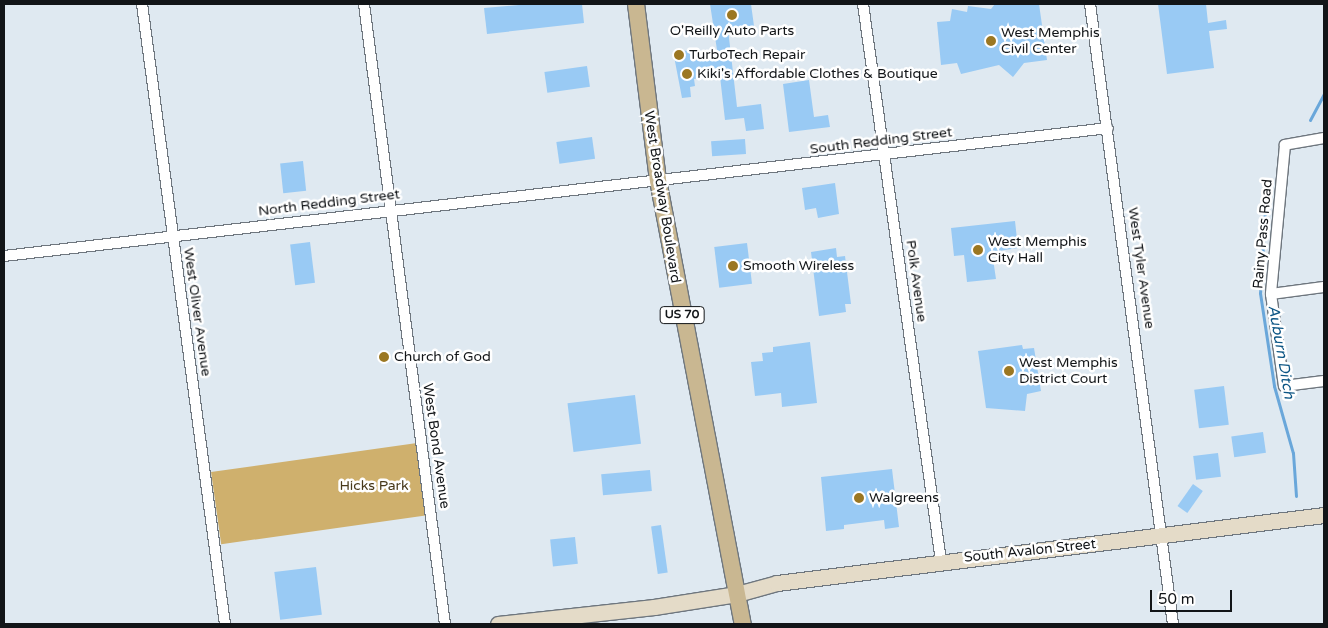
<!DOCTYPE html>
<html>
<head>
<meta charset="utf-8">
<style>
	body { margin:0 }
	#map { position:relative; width:1328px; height:628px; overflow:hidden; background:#dfe9f1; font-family:"Varela Round",sans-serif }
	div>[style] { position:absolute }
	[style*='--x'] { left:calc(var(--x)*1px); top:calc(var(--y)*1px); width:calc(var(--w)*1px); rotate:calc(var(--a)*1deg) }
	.green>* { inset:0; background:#cfb06d; transform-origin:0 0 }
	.stream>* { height:3px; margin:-1.5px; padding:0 1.5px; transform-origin:1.5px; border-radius:1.5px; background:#6aa7da }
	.building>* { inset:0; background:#99caf4; transform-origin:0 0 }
	.roads { filter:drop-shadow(1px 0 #6e767e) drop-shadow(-1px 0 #6e767e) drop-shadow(0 1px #6e767e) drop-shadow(0 -1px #6e767e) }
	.street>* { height:10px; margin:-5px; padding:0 5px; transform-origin:5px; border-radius:5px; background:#fff }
	.secondary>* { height:15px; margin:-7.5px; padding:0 7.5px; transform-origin:7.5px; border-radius:7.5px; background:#e4dbc8 }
	.primary>* { height:16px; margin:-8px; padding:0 8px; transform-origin:8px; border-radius:8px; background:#c9b791 }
	.dots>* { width:14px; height:14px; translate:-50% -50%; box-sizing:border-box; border:2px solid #fff; border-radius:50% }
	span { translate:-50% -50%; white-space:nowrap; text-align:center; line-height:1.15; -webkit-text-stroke:5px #fff; paint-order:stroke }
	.shield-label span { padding:1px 4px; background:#fff; border:1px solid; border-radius:4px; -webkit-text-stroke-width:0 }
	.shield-label { font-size:12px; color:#121518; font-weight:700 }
	.poi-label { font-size:14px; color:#121518 }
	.left { translate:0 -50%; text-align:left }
	.street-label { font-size:14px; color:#121518 }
	.park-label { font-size:14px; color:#48391a }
	.water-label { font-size:15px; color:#0c5584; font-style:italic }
	.frame { position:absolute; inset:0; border:5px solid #121518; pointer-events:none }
	.scale { position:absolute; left:1150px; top:590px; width:82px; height:22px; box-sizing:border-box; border:2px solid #121518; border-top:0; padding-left:6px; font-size:15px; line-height:18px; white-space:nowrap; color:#121518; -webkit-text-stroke:4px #fff; paint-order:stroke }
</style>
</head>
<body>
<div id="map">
	<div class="green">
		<i style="left:417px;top:443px;width:73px;height:208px;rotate:82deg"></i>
	</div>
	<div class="stream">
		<i style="--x:1310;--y:120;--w:30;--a:-62"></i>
		<i style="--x:1265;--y:210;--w:83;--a:93.4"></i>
		<i style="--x:1260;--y:293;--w:94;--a:81.4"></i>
		<i style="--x:1274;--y:386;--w:70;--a:74.2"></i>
		<i style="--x:1293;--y:453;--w:43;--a:86"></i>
	</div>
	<div class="building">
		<i style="clip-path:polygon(530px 4px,582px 4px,584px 23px,487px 34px,484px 8px)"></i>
		<i style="clip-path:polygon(710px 4px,751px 4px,754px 26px,728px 29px,737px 107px,761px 104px,764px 129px,746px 131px,744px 118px,725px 120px,719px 68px,698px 70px,699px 78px,694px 79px,695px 86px,690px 87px,691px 97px,682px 98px,673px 51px,717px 50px)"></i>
		<i style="clip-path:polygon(995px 4px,1039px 4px,1047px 60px,1024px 63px,1013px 77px,999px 65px,961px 74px,957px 63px,941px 65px,937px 22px,950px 21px,952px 9px,967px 12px,968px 6px,991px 9px)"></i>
		<i style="clip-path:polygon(1158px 4px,1206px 4px,1208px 23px,1226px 20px,1227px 29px,1209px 31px,1214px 68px,1167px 74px)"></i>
		<i style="left:587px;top:66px;width:21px;height:43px;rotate:82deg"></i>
		<i style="clip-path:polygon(809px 80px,814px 117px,828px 115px,830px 127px,789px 132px,783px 84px)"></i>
		<i style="left:592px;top:137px;width:22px;height:36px;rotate:82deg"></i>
		<i style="left:745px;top:139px;width:15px;height:34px;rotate:86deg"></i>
		<i style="left:303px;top:161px;width:30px;height:23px;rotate:84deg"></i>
		<i style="clip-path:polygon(835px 183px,839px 214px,818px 218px,816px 208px,805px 210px,802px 188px)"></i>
		<i style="clip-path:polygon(1015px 221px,1018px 248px,992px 252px,996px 279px,967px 282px,964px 255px,954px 256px,951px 228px)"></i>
		<i style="left:310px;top:242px;width:41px;height:20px;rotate:83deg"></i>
		<i style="left:747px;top:243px;width:41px;height:33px;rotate:83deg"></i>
		<i style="clip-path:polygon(836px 248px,837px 257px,845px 256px,851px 304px,845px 304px,846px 312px,819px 316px,811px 252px)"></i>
		<i style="clip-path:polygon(810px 342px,817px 403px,782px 407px,781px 393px,755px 396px,751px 362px,763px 361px,762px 353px,773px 352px,773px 347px)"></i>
		<i style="clip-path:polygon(1022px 345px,1023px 349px,1034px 348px,1041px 391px,1027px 394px,1025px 411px,986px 408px,978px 351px)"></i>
		<i style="left:1224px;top:386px;width:39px;height:30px;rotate:83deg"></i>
		<i style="left:635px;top:395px;width:49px;height:68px;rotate:83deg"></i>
		<i style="left:1263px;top:432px;width:21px;height:32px;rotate:82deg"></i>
		<i style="left:1218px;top:453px;width:24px;height:25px;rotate:83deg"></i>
		<i style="clip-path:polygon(892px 469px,899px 527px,885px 529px,884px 520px,844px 525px,844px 529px,826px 531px,821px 477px)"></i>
		<i style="left:650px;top:470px;width:21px;height:49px;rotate:85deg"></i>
		<i style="left:1193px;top:484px;width:12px;height:27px;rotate:35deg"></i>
		<i style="left:661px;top:525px;width:48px;height:10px;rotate:82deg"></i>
		<i style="left:575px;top:537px;width:27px;height:25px;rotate:84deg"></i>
		<i style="left:316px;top:567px;width:48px;height:42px;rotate:83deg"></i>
	</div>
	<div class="roads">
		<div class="street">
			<i style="--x:142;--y:4;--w:626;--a:82.38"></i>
			<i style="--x:364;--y:4;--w:625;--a:82.56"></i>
			<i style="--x:863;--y:4;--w:562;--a:82.03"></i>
			<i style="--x:1090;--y:4;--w:626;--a:82.38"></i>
			<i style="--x:1324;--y:138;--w:40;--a:170"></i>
			<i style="--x:1285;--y:145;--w:150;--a:95.4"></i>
			<i style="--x:1271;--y:294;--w:93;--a:82"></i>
			<i style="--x:1284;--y:386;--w:40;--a:-7.1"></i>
			<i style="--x:4;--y:256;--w:1111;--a:-6.61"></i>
			<i style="--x:1271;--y:294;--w:53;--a:-7.5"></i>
		</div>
		<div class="secondary">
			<i style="--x:498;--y:624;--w:157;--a:-6.2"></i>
			<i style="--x:654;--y:607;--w:84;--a:-8.9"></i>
			<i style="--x:737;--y:594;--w:41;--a:-15.4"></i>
			<i style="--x:777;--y:583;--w:551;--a:-7.09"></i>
		</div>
		<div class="primary">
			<i style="--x:636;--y:4;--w:177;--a:82.9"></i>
			<i style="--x:658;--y:180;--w:452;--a:79.2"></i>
		</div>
	</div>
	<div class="dots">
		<i style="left:732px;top:15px;background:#9b7722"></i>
		<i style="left:991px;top:41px;background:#9b7722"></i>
		<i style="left:679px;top:55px;background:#9b7722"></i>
		<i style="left:687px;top:74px;background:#9b7722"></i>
		<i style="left:978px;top:250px;background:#9b7722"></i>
		<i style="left:733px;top:266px;background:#9b7722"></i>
		<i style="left:384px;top:357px;background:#9b7722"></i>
		<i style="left:1009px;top:371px;background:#9b7722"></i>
		<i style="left:859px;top:498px;background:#9b7722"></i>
	</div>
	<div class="shield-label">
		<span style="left:682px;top:315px">US 70</span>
	</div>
	<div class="poi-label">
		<span style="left:732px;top:31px">O'Reilly Auto Parts</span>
		<span class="left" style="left:1001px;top:41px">West Memphis<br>Civil Center</span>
		<span class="left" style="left:689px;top:55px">TurboTech Repair</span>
		<span class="left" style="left:697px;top:74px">Kiki's Affordable Clothes &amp; Boutique</span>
		<span class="left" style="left:988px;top:250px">West Memphis<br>City Hall</span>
		<span class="left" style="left:743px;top:266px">Smooth Wireless</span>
		<span class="left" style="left:394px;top:357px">Church of God</span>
		<span class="left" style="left:1019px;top:371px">West Memphis<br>District Court</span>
		<span class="left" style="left:869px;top:498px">Walgreens</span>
	</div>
	<div class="street-label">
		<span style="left:881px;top:141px;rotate:-7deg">South Redding Street</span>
		<span style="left:662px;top:197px;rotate:81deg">West Broadway Boulevard</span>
		<span style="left:329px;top:203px;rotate:-7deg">North Redding Street</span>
		<span style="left:1263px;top:234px;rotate:-85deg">Rainy Pass Road</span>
		<span style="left:1141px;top:268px;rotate:82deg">West Tyler Avenue</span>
		<span style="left:916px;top:281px;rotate:82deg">Polk Avenue</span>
		<span style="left:197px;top:312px;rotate:82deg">West Oliver Avenue</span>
		<span style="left:436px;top:446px;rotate:82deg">West Bond Avenue</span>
		<span style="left:1030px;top:551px;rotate:-6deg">South Avalon Street</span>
	</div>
	<div class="park-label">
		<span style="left:374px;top:486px">Hicks Park</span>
	</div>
	<div class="water-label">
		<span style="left:1281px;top:352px;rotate:80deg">Auburn Ditch</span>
	</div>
	<div class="frame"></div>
	<div class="scale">50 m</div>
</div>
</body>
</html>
